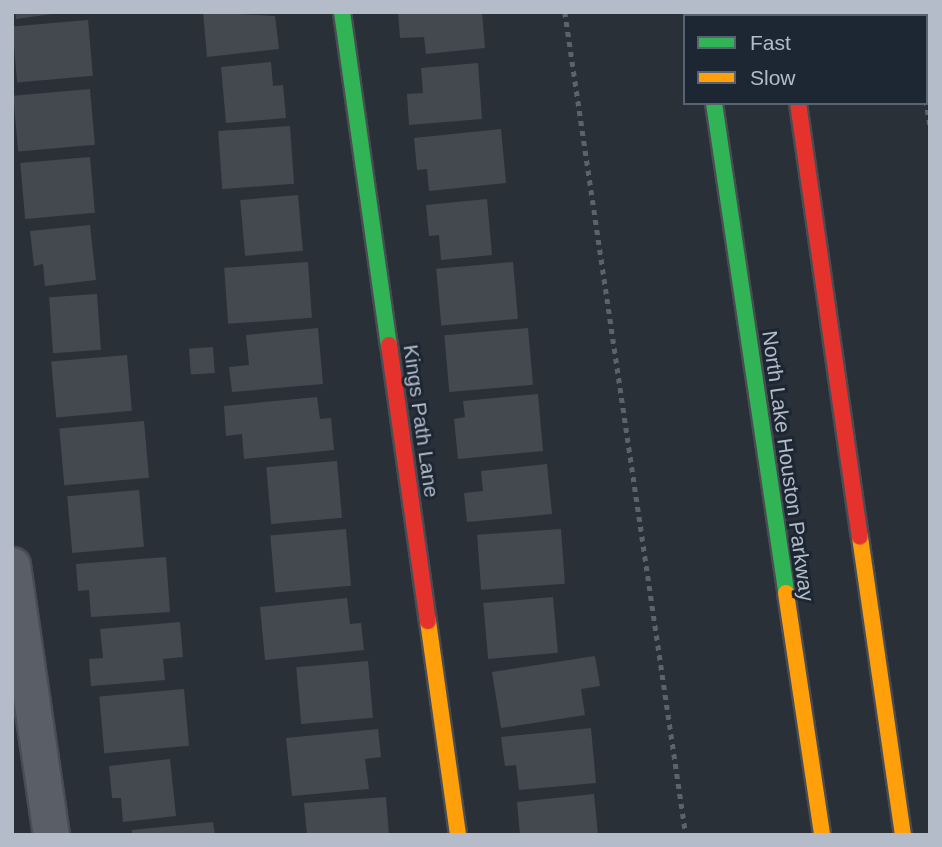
<!DOCTYPE html>
<html>
<head>
<meta charset="utf-8">
<style>
	body { margin:0 }
	#map { position:relative; width:942px; height:847px; overflow:hidden; background:#2a3038; font-family:Helvetica,sans-serif }
	div>[style] { position:absolute }
	[style*='--x'] { left:calc(var(--x)*1px); top:calc(var(--y)*1px); width:calc(var(--w)*1px); rotate:calc(var(--a)*1deg) }
	.building>* { inset:0; background:#444950; transform-origin:0 0 }
	.path>* { height:4.5px; margin-top:-2.25px; transform-origin:0; background:repeating-linear-gradient(90deg,#5d636a 0 5px,transparent 0 10px) }
	.roads { filter:drop-shadow(2px 0 #484c53) drop-shadow(-2px 0 #484c53) drop-shadow(0 2px #484c53) drop-shadow(0 -2px #484c53) }
	.street>* { height:35px; margin:-17.5px; padding:0 17.5px; transform-origin:17.5px; border-radius:17.5px; background:#5a5e66 }
	.fast>* { height:16px; margin:-8px; padding:0 8px; transform-origin:8px; border-radius:8px; background:#30b455 }
	.slow>* { height:16px; margin:-8px; padding:0 8px; transform-origin:8px; border-radius:8px; background:#ff9f0a }
	.jam>* { height:16px; margin:-8px; padding:0 8px; transform-origin:8px; border-radius:8px; background:#e5322d }
	span { translate:-50% -50%; white-space:nowrap; text-align:center; line-height:1.15; -webkit-text-stroke:6px #1d2633; paint-order:stroke }
	.street-label { font-size:21px; color:#b4bcc9 }
	.frame { position:absolute; inset:0; border:14px solid #b4bcc9; pointer-events:none }
	.legend { position:absolute; left:683px; top:14px; width:245px; height:91px; box-sizing:border-box; background:#1d2633; border:2px solid #59626f; margin:0; padding:9px 12px; list-style:none; font-size:21px; color:#b4bcc9 }
	.legend li { display:flex; align-items:center; gap:14px; height:35px }
	.legend b { width:35px; border:2px solid #59626f }
</style>
</head>
<body>
<div id="map">
	<div class="building">
		<i style="clip-path:polygon(15px 12px,52px 12px,52px 14px,16px 19px)"></i>
		<i style="clip-path:polygon(203px 12px,275px 16px,279px 49px,207px 57px)"></i>
		<i style="clip-path:polygon(398px 12px,482px 12px,485px 48px,426px 54px,424px 37px,400px 38px)"></i>
		<i style="left:88px;top:20px;width:56px;height:76px;rotate:85deg"></i>
		<i style="clip-path:polygon(271px 62px,273px 86px,283px 85px,286px 118px,226px 123px,221px 67px)"></i>
		<i style="clip-path:polygon(478px 63px,482px 119px,409px 125px,407px 94px,423px 93px,421px 68px)"></i>
		<i style="left:90px;top:89px;width:56px;height:77px;rotate:85deg"></i>
		<i style="left:290px;top:126px;width:58px;height:72px;rotate:86deg"></i>
		<i style="clip-path:polygon(501px 129px,506px 183px,429px 191px,427px 169px,417px 170px,414px 138px)"></i>
		<i style="left:90px;top:157px;width:56px;height:70px;rotate:85deg"></i>
		<i style="left:298px;top:195px;width:56px;height:58px;rotate:85deg"></i>
		<i style="clip-path:polygon(487px 199px,492px 255px,441px 260px,439px 235px,429px 236px,426px 205px)"></i>
		<i style="clip-path:polygon(90px 225px,96px 280px,45px 286px,43px 264px,34px 266px,30px 231px)"></i>
		<i style="left:308px;top:262px;width:56px;height:84px;rotate:86deg"></i>
		<i style="left:513px;top:262px;width:57px;height:77px;rotate:85deg"></i>
		<i style="left:97px;top:294px;width:56px;height:48px;rotate:86deg"></i>
		<i style="clip-path:polygon(318px 328px,323px 384px,232px 392px,229px 367px,249px 365px,246px 335px)"></i>
		<i style="left:528px;top:328px;width:57px;height:84px;rotate:85deg"></i>
		<i style="left:213px;top:347px;width:26px;height:24px;rotate:86deg"></i>
		<i style="left:127px;top:355px;width:56px;height:76px;rotate:85deg"></i>
		<i style="clip-path:polygon(538px 394px,543px 451px,458px 459px,454px 419px,465px 417px,463px 401px)"></i>
		<i style="clip-path:polygon(317px 397px,320px 419px,331px 418px,334px 450px,244px 459px,242px 434px,226px 436px,224px 406px)"></i>
		<i style="left:144px;top:421px;width:57px;height:85px;rotate:85deg"></i>
		<i style="left:337px;top:461px;width:57px;height:71px;rotate:85deg"></i>
		<i style="clip-path:polygon(547px 464px,552px 514px,467px 522px,464px 493px,483px 491px,481px 471px)"></i>
		<i style="left:139px;top:490px;width:57px;height:72px;rotate:85deg"></i>
		<i style="left:346px;top:529px;width:57px;height:76px;rotate:85deg"></i>
		<i style="left:561px;top:529px;width:55px;height:84px;rotate:86deg"></i>
		<i style="clip-path:polygon(166px 557px,170px 612px,91px 617px,89px 590px,78px 591px,76px 564px)"></i>
		<i style="left:553px;top:597px;width:56px;height:70px;rotate:85deg"></i>
		<i style="clip-path:polygon(347px 598px,350px 624px,361px 623px,364px 650px,265px 660px,260px 607px)"></i>
		<i style="clip-path:polygon(180px 622px,183px 657px,163px 659px,165px 680px,91px 686px,89px 659px,103px 658px,100px 629px)"></i>
		<i style="clip-path:polygon(595px 656px,600px 686px,581px 689px,585px 715px,501px 728px,492px 672px)"></i>
		<i style="left:368px;top:661px;width:57px;height:72px;rotate:85deg"></i>
		<i style="left:184px;top:689px;width:57px;height:85px;rotate:85deg"></i>
		<i style="clip-path:polygon(591px 728px,596px 783px,519px 790px,516px 765px,505px 766px,501px 737px)"></i>
		<i style="clip-path:polygon(378px 729px,381px 757px,365px 759px,369px 789px,292px 796px,286px 738px)"></i>
		<i style="clip-path:polygon(170px 759px,176px 816px,123px 822px,121px 798px,112px 798px,109px 766px)"></i>
		<i style="clip-path:polygon(594px 794px,598px 835px,520px 835px,517px 802px)"></i>
		<i style="clip-path:polygon(386px 797px,389px 835px,307px 835px,304px 803px)"></i>
		<i style="clip-path:polygon(213px 822px,215px 835px,132px 835px,132px 830px)"></i>
	</div>
	<div class="path">
		<i style="--x:565;--y:12;--w:832;--a:81.64"></i>
		<i style="--x:915;--y:12;--w:4;--a:90"></i>
		<i style="--x:926;--y:100;--w:26;--a:81"></i>
	</div>
	<div class="roads">
		<div class="street">
			<i style="--x:12;--y:565;--w:273;--a:81.8"></i>
		</div>
		<div class="fast">
			<i style="--x:342;--y:12;--w:336;--a:82"></i>
			<i style="--x:700;--y:12;--w:4;--a:76"></i>
			<i style="--x:714;--y:103;--w:495;--a:81.6"></i>
		</div>
		<div class="slow">
			<i style="--x:860;--y:537;--w:301;--a:81.8"></i>
			<i style="--x:786;--y:593;--w:245;--a:81.5"></i>
			<i style="--x:428;--y:621;--w:216;--a:82"></i>
		</div>
		<div class="jam">
			<i style="--x:785;--y:12;--w:4;--a:90"></i>
			<i style="--x:798;--y:103;--w:438;--a:81.9"></i>
			<i style="--x:389;--y:345;--w:279;--a:82"></i>
		</div>
	</div>
	<div class="street-label">
		<span style="left:421px;top:421px;rotate:82deg">Kings Path Lane</span>
		<span style="left:788px;top:466px;rotate:82deg">North Lake Houston Parkway</span>
	</div>
	<div class="frame"></div>
	<ul class="legend">
	<li><b style="height:9px;background:#30b455"></b>Fast</li>
	<li><b style="height:9px;background:#ff9f0a"></b>Slow</li>
	</ul>
</div>
</body>
</html>
